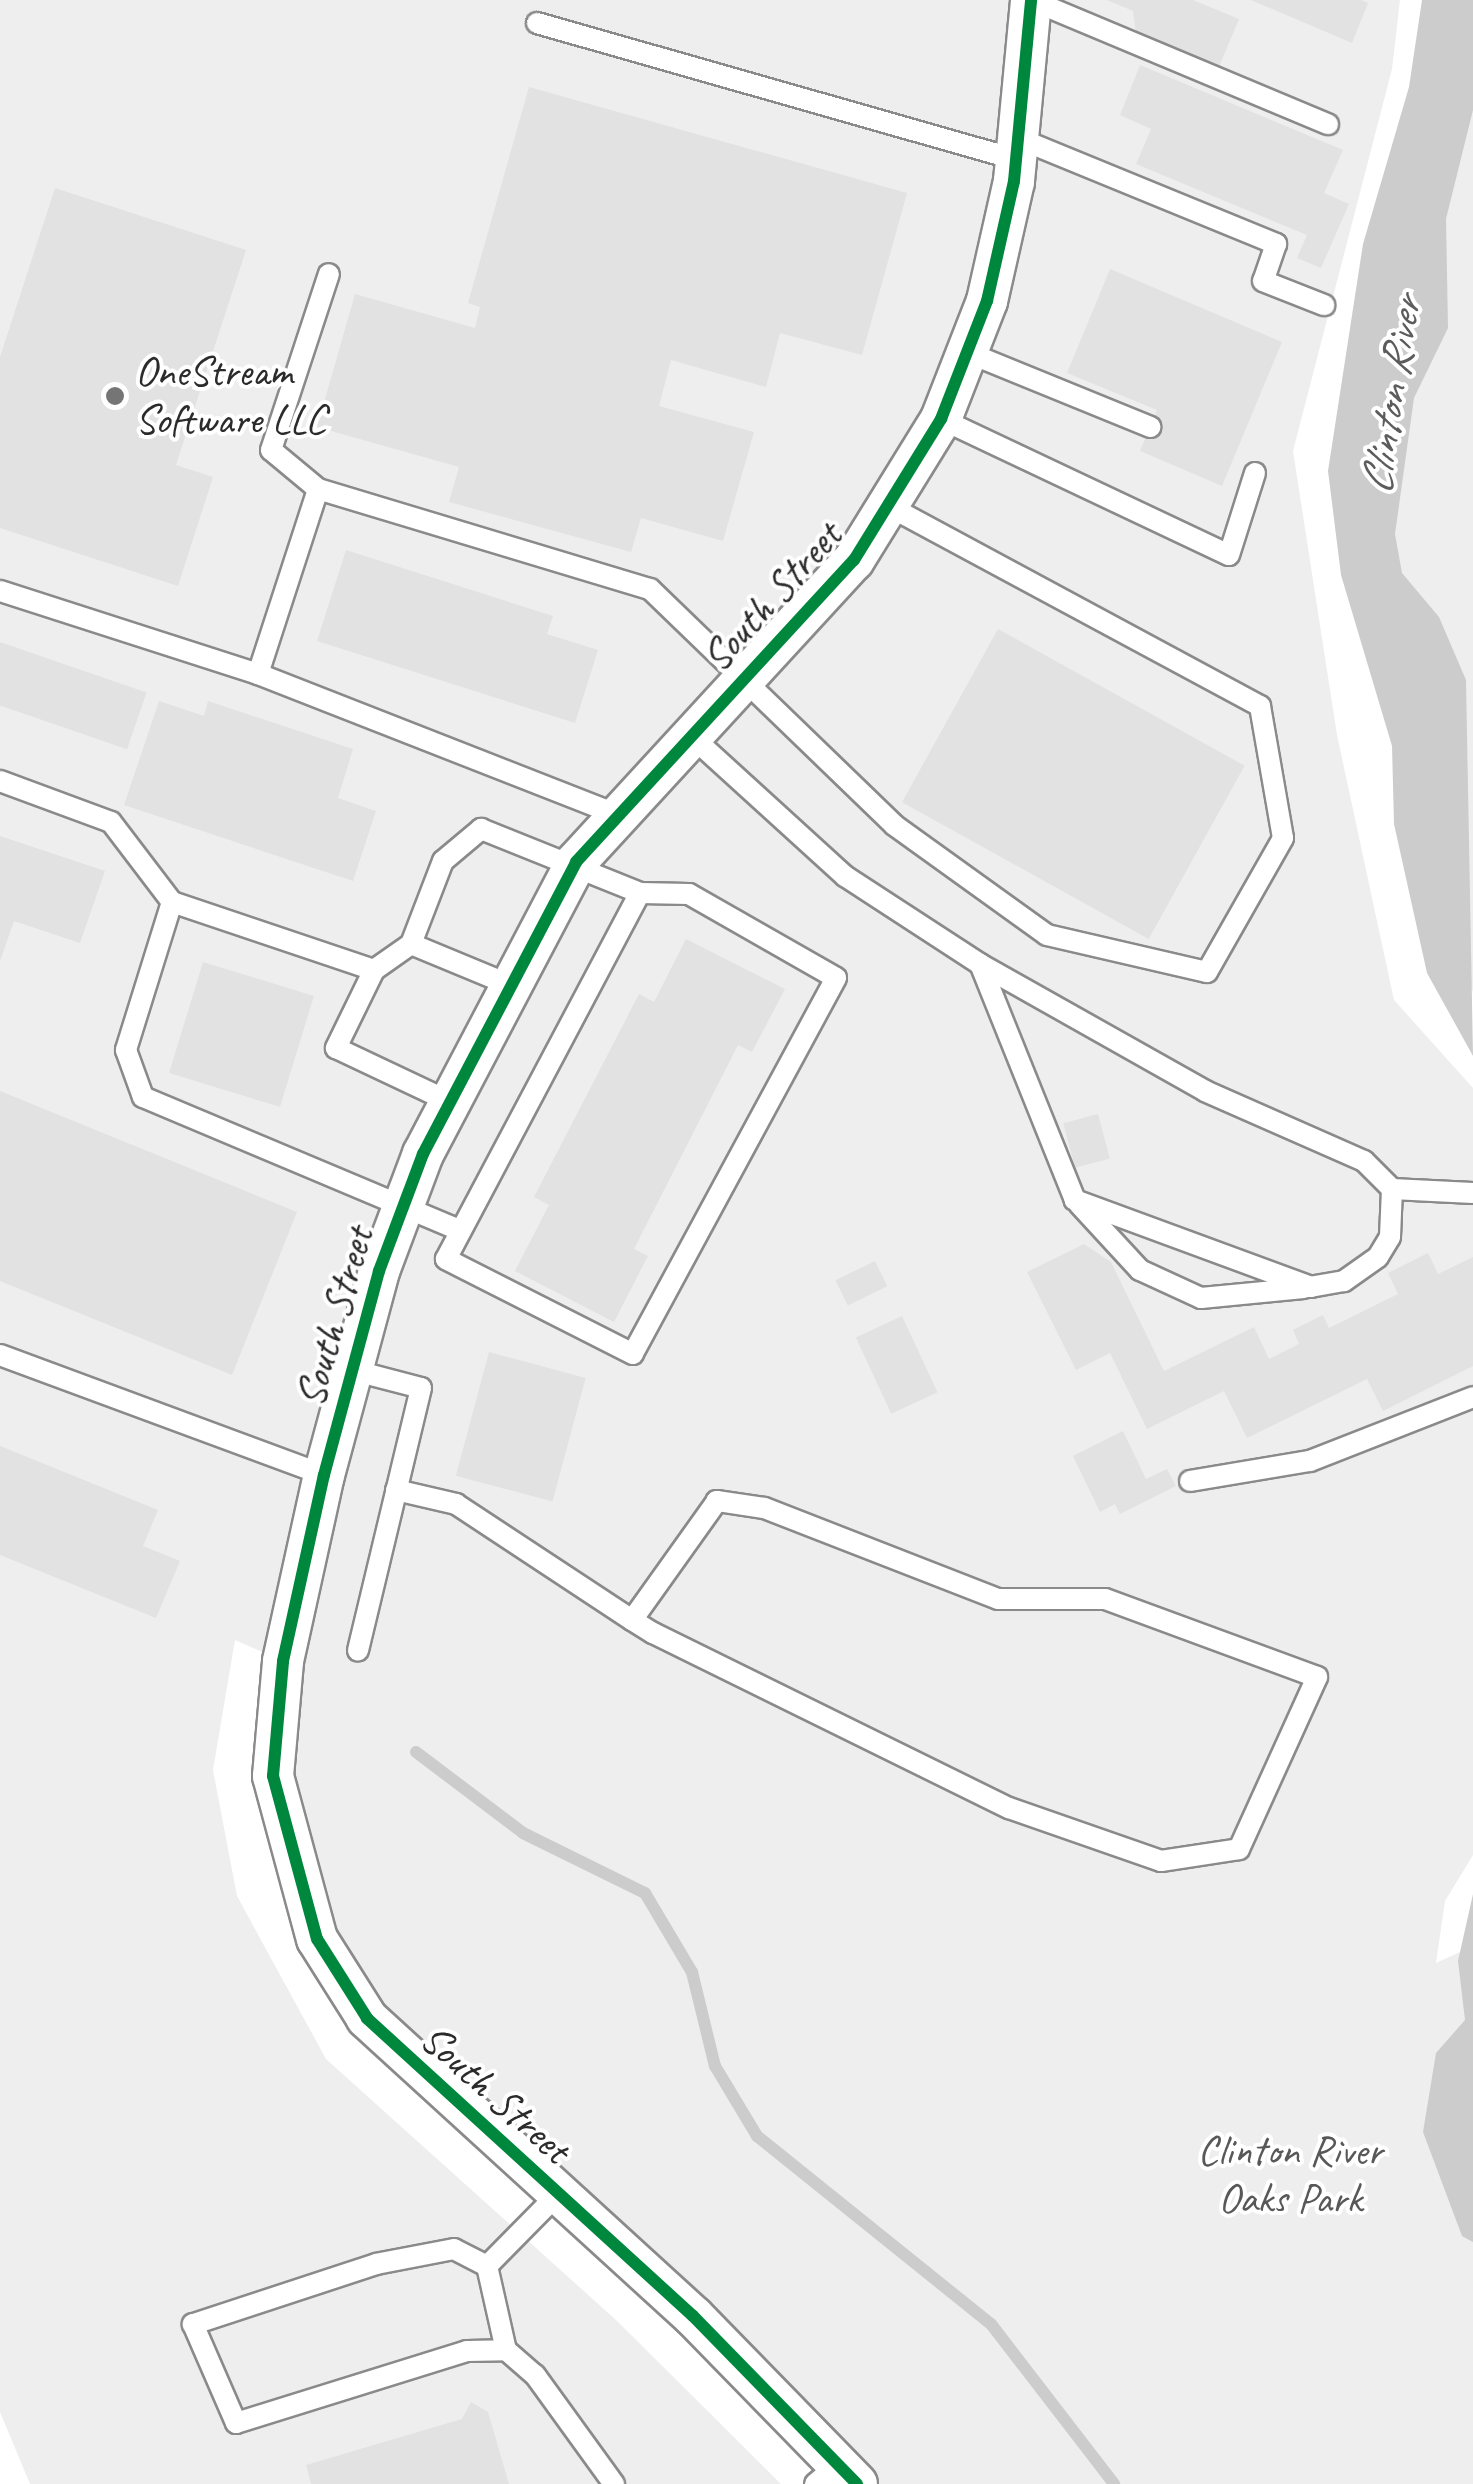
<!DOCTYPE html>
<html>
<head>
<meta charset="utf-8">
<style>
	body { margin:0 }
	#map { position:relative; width:1473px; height:2484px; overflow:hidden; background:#fff; font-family:Caveat,sans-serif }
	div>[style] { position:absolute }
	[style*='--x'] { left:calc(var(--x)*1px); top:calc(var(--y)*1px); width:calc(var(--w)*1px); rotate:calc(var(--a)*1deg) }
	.built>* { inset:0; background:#eee }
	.water>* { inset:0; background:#ccc }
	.stream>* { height:12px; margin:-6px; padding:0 6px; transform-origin:6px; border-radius:6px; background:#ccc }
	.building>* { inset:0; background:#e2e2e2; transform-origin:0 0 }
	.roads { filter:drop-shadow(2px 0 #8a8a8a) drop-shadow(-2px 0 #8a8a8a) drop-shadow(0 2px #8a8a8a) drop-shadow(0 -2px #8a8a8a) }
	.lane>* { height:20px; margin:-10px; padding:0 10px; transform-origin:10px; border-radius:10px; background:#fff }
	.street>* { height:40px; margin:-20px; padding:0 20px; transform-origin:20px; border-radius:20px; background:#fff }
	.cycleway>* { height:12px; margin:-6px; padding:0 6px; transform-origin:6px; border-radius:6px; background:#00873e }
	.dots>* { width:28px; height:28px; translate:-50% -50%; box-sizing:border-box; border:5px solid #fff; border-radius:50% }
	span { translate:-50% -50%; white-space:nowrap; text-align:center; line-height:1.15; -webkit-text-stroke:8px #fff; paint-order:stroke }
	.poi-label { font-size:42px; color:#2b2b2b }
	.left { translate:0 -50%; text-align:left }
	.street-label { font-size:42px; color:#2b2b2b }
	.park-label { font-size:42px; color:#585858 }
	.water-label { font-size:45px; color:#5c5c5c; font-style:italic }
</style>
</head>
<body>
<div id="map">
	<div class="built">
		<i style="clip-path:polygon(0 0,1400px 0,1392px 69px,1293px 451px,1337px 735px,1394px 1000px,1473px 1088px,1473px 1855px,1445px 1901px,1436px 1963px,1473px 1946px,1473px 2484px,857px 2484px,404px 2060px,285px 1843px,283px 1661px,235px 1640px,213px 1770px,237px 1896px,326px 2059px,616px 2320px,781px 2484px,30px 2484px,0 2412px)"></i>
		<i style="clip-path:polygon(1473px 20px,1473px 993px,1369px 567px)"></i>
	</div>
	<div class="water">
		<i style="clip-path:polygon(1422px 0,1473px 0,1473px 110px,1446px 219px,1448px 328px,1414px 398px,1395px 534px,1402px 573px,1439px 617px,1466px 680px,1473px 1056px,1427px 973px,1394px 824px,1392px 746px,1341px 575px,1328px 471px,1363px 244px,1409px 87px)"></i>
		<i style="clip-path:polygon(1473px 1894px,1473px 2242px,1462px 2236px,1423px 2132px,1436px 2053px,1465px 2020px,1458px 1961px)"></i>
	</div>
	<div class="stream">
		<i style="--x:416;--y:1752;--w:134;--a:37.1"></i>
		<i style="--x:523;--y:1833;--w:136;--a:26.2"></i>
		<i style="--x:645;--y:1893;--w:92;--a:59.3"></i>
		<i style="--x:692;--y:1972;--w:97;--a:76.3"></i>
		<i style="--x:715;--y:2066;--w:82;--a:59"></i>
		<i style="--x:757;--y:2136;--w:300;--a:38.8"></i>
		<i style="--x:991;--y:2324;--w:202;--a:52.4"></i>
	</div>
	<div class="building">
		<i style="clip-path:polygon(1107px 0,1193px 0,1239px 19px,1219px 67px,1136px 33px,1133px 11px)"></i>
		<i style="clip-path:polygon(1251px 0,1361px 0,1368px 3px,1352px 43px)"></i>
		<i style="clip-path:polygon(1140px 65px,1343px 150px,1324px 193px,1349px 204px,1321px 268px,1297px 258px,1307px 235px,1136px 164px,1151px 129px,1120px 115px)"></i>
		<i style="clip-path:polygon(529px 87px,907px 193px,862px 355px,780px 333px,766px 387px,671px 360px,659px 406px,754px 432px,723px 541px,641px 518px,631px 552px,449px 502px,459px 467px,317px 427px,355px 294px,475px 328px,480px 307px,468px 303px)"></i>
		<i style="clip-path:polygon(55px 188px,246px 250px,176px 465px,213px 477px,178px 586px,0 528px,0 357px)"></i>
		<i style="clip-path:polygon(1110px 269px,1282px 342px,1222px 486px,1140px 451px,1157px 410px,1067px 373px)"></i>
		<i style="clip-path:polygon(346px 550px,553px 616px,547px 634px,598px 650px,575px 723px,317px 641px)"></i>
		<i style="left:998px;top:629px;width:282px;height:198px;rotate:29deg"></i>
		<i style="left:0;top:642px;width:155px;height:60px;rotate:19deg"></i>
		<i style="clip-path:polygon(159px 701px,204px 716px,208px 701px,353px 749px,338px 798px,376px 811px,353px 881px,124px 805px)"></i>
		<i style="clip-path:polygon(0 836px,105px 871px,80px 943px,14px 921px,0 961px)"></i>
		<i style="clip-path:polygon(686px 939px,785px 989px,752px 1052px,738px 1045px,634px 1249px,648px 1256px,614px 1322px,515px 1271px,549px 1205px,534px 1197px,639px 994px,654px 1002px)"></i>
		<i style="left:203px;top:962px;width:116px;height:116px;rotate:17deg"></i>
		<i style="clip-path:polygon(0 1091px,297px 1212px,232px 1375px,0 1281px)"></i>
		<i style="left:1098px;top:1114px;width:46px;height:36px;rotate:75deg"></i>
		<i style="clip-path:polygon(1084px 1244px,1111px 1262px,1164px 1371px,1254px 1327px,1269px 1359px,1299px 1344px,1293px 1330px,1323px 1315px,1329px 1328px,1398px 1294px,1388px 1273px,1428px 1253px,1438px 1274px,1473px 1257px,1473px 1366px,1383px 1411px,1367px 1379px,1247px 1438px,1224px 1391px,1147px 1429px,1110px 1353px,1076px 1370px,1027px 1272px)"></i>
		<i style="left:875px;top:1261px;width:28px;height:44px;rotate:64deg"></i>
		<i style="left:902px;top:1316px;width:84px;height:51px;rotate:65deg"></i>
		<i style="left:489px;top:1352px;width:100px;height:128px;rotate:15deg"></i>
		<i style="clip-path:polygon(1123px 1431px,1146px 1479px,1167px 1469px,1176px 1486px,1120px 1514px,1115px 1504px,1100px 1512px,1073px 1456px)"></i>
		<i style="clip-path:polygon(0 1446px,158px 1510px,143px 1546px,180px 1561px,156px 1618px,0 1555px)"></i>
		<i style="clip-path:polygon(471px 2402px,488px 2412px,509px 2484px,311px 2484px,306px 2465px,462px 2419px)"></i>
	</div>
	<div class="roads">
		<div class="lane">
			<i style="--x:1031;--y:0;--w:322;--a:22.7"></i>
			<i style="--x:537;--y:23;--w:499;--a:15.9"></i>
			<i style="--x:1020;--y:139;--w:277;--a:22.3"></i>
			<i style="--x:1276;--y:244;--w:39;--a:109"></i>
			<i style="--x:1263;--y:281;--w:66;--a:21.5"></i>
			<i style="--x:969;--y:353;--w:196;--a:22.2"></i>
			<i style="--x:941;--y:419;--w:318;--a:25.3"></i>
			<i style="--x:1229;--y:555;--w:86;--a:-72.4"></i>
			<i style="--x:318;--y:489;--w:61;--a:-140.3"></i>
			<i style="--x:271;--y:450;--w:185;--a:-71.8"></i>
			<i style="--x:0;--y:591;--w:271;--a:17.8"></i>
			<i style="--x:690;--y:735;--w:210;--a:42.3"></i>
			<i style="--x:845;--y:876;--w:161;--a:33.1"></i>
			<i style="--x:980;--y:964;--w:258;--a:29.4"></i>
			<i style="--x:1205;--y:1091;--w:174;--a:23.8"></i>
			<i style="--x:1364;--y:1161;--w:40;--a:45"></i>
			<i style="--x:1392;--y:1189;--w:48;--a:92.4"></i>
			<i style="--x:1390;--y:1237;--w:23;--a:121"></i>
			<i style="--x:1378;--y:1257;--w:42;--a:144.8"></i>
			<i style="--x:1344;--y:1281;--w:34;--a:170"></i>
			<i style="--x:1311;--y:1287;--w:252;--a:-159.8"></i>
			<i style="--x:1075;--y:1200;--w:254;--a:-111.9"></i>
			<i style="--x:0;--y:781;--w:118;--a:20.3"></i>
			<i style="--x:111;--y:822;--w:101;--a:52.7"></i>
			<i style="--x:172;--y:902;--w:213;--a:18.6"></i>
			<i style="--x:374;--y:970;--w:45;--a:-35.1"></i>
			<i style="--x:411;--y:944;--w:89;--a:-68.9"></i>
			<i style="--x:443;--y:861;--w:50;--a:-40.1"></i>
			<i style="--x:481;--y:829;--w:171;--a:21.9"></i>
			<i style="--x:640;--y:893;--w:49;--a:1.2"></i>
			<i style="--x:689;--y:894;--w:169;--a:29.7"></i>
			<i style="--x:836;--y:978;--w:427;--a:118.4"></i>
			<i style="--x:633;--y:1354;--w:210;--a:-153.1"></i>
			<i style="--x:446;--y:1259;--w:414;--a:-62.1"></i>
			<i style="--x:613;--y:813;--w:381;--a:-158.6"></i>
			<i style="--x:258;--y:674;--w:194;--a:-72"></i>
			<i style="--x:318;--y:489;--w:347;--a:16.8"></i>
			<i style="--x:650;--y:589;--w:339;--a:44"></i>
			<i style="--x:894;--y:825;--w:188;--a:35.7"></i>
			<i style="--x:1047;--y:935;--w:164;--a:13"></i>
			<i style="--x:1207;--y:972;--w:154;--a:-60.4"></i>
			<i style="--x:1283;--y:838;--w:134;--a:-99.9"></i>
			<i style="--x:1260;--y:706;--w:418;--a:-151.7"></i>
			<i style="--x:172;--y:902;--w:155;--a:107.3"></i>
			<i style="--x:126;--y:1050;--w:50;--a:70.1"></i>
			<i style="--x:143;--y:1097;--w:344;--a:22.8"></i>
			<i style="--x:411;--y:944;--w:102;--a:22.5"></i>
			<i style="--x:374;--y:970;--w:87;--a:116"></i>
			<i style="--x:336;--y:1048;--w:124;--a:25.3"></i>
			<i style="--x:1392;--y:1189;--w:81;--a:2.8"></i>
			<i style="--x:1079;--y:1204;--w:90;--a:47.3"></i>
			<i style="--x:1140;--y:1270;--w:67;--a:24.7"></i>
			<i style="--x:1201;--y:1298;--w:103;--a:-5.5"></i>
			<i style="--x:0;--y:1355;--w:346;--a:20.3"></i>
			<i style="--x:352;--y:1370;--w:71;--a:14.6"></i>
			<i style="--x:421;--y:1388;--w:270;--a:103.5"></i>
			<i style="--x:1190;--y:1481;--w:122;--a:-9.5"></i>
			<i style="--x:1310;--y:1461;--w:175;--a:-21.4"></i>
			<i style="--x:396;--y:1490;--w:62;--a:13.1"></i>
			<i style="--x:456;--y:1504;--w:211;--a:33.4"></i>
			<i style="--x:632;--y:1620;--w:25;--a:32"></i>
			<i style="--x:653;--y:1633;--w:397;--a:26.2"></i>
			<i style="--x:1009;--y:1808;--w:161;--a:19.2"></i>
			<i style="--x:1161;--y:1861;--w:79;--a:-8.7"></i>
			<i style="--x:1239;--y:1849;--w:189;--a:-65.6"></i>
			<i style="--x:1317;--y:1677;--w:226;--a:-159.8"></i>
			<i style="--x:1105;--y:1599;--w:107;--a:180"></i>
			<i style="--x:998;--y:1599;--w:251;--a:-158.7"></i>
			<i style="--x:764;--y:1508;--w:48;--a:-171.5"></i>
			<i style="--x:717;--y:1501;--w:146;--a:125.5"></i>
			<i style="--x:557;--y:2195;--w:100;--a:134.6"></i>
			<i style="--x:487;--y:2266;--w:37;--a:-153"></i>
			<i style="--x:454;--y:2249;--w:79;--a:169.1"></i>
			<i style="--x:376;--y:2264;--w:193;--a:161.8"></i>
			<i style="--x:193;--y:2324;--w:108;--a:66.5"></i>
			<i style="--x:236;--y:2423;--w:242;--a:-17.3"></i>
			<i style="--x:467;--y:2351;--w:39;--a:-1"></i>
			<i style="--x:506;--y:2350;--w:38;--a:41"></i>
			<i style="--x:535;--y:2375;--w:135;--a:54.1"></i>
			<i style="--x:487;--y:2266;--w:86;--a:77.3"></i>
			<i style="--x:815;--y:2484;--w:31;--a:-40"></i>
		</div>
		<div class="street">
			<i style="--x:857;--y:2484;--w:235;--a:-134.3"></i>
			<i style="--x:693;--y:2316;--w:442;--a:-137.6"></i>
			<i style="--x:367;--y:2018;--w:93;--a:-122.3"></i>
			<i style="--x:317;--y:1939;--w:169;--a:-105.1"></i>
			<i style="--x:273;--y:1776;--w:115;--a:-85"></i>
			<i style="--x:283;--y:1661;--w:190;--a:-77.6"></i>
			<i style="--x:324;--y:1475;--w:211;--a:-74.9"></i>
			<i style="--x:379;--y:1271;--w:125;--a:-69.4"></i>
			<i style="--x:423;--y:1154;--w:330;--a:-62.3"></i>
			<i style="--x:576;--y:862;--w:410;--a:-47.4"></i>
			<i style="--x:854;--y:560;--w:166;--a:-58.3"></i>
			<i style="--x:941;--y:419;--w:127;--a:-68.7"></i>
			<i style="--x:987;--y:301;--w:123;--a:-77.3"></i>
			<i style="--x:1014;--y:181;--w:182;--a:-84.6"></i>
		</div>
	</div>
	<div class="cycleway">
		<i style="--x:857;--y:2484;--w:235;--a:-134.3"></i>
		<i style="--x:693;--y:2316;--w:442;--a:-137.6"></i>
		<i style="--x:367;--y:2018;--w:93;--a:-122.3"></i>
		<i style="--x:317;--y:1939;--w:169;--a:-105.1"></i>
		<i style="--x:273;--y:1776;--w:115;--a:-85"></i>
		<i style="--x:283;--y:1661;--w:190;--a:-77.6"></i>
		<i style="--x:324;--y:1475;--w:211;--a:-74.9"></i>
		<i style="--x:379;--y:1271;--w:125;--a:-69.4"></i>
		<i style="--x:423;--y:1154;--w:330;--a:-62.3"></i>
		<i style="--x:576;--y:862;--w:410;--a:-47.4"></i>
		<i style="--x:854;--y:560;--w:166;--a:-58.3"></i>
		<i style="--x:941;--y:419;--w:127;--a:-68.7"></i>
		<i style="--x:987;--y:301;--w:123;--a:-77.3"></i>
		<i style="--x:1014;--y:181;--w:182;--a:-84.6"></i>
	</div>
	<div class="dots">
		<i style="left:115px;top:396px;background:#757575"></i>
	</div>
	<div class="poi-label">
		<span class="left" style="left:135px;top:396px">OneStream<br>Software LLC</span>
	</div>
	<div class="street-label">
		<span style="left:772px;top:597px;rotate:-48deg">South Street</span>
		<span style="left:335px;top:1317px;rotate:-74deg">South Street</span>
		<span style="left:495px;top:2094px;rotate:42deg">South Street</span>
	</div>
	<div class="park-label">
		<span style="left:1290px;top:2175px">Clinton River<br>Oaks Park</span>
	</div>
	<div class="water-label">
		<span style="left:1391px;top:396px;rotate:-81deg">Clinton River</span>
	</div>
</div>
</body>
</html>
